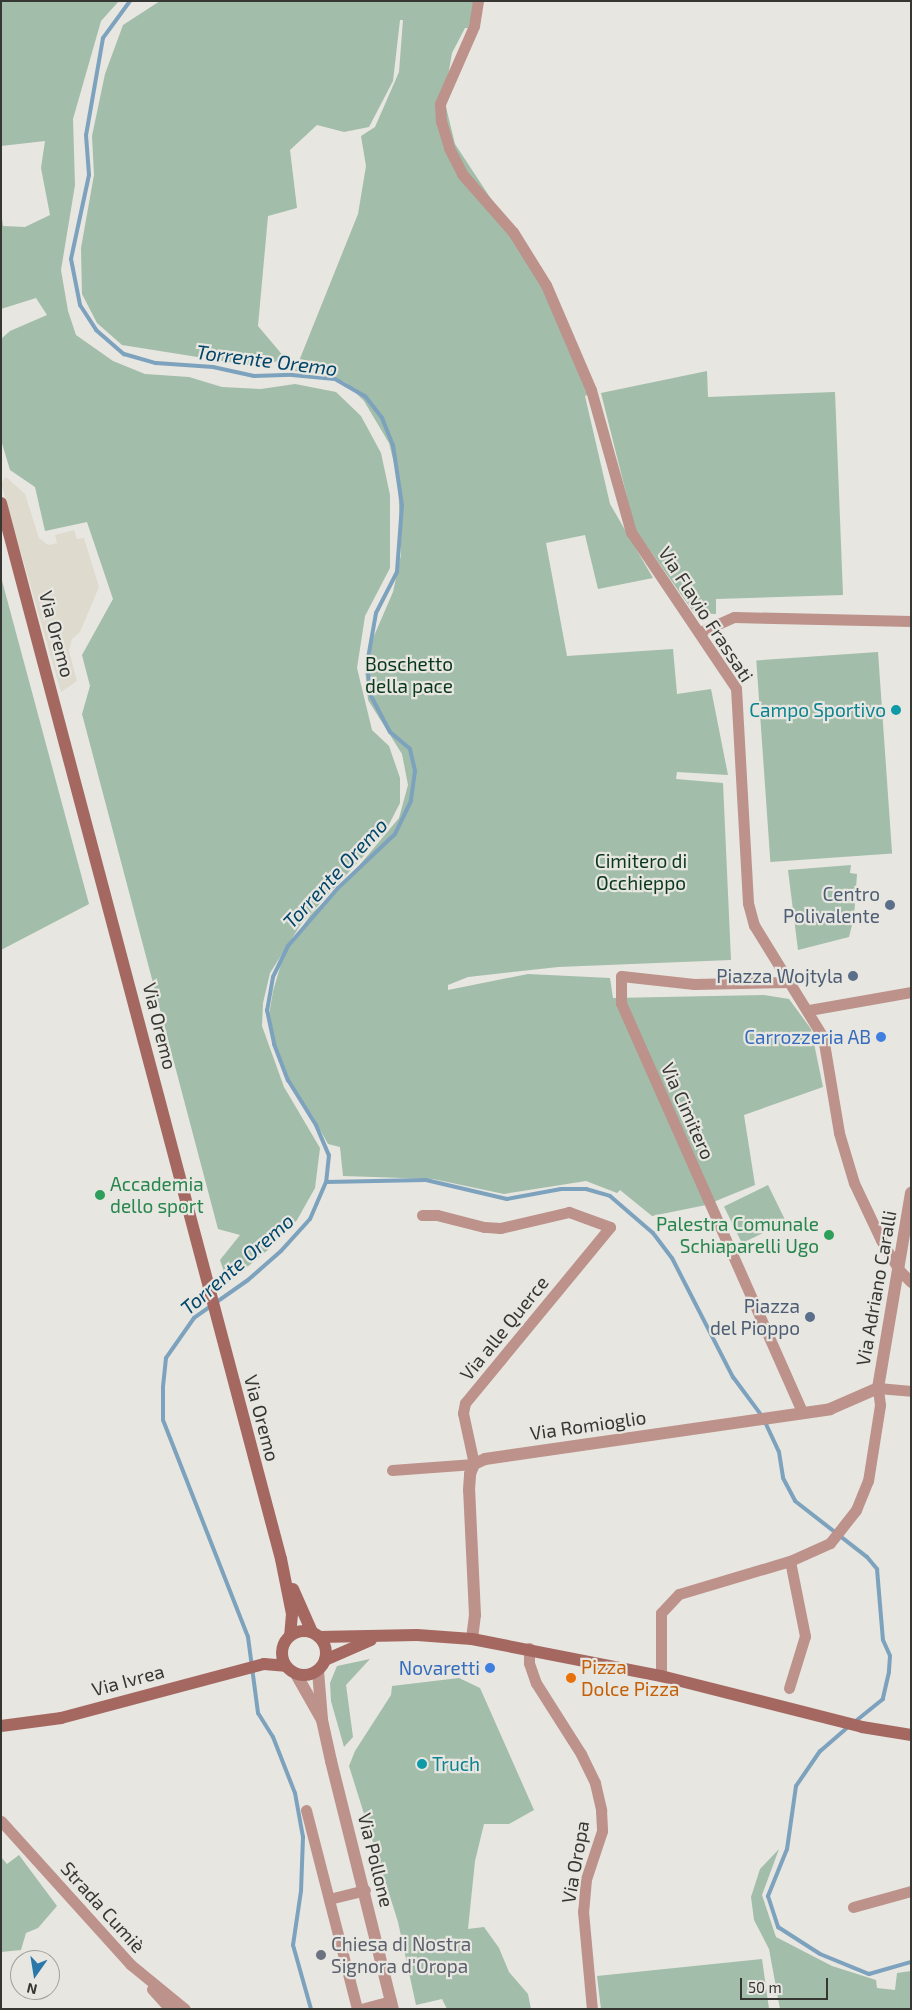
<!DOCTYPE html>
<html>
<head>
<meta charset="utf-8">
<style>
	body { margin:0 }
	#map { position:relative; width:912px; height:2010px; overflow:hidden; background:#e7e6e0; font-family:"Exo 2",sans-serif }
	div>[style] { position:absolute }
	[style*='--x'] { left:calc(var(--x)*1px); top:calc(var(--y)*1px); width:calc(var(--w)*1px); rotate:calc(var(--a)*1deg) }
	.built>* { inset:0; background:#dedbce }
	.green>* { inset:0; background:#a2bda9; transform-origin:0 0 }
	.stream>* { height:4px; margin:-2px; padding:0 2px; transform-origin:2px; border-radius:2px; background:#7da2bd }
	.minor>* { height:11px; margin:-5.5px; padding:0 5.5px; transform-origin:5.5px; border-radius:5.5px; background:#bc928b }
	.tertiary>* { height:12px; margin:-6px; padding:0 6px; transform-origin:6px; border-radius:6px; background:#bc928b }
	.secondary>* { height:12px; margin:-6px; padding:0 6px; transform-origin:6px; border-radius:6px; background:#a56860 }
	.secondary>.ring { margin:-6px; padding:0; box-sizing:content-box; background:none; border:12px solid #a56860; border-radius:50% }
	.dots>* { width:14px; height:14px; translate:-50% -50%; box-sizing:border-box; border:2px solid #e7e6e0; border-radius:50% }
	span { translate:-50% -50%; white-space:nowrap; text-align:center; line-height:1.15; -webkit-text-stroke:4.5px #e7e6e0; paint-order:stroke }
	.street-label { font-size:19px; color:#363633 }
	.park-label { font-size:19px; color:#08371c }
	.culture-label { font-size:19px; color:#0d838f }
	.right { translate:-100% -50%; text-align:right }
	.left { translate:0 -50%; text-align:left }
	.service-label { font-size:19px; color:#4e5e75 }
	.shop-label { font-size:19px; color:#366cbe }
	.leisure-label { font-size:19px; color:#27864d }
	.food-label { font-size:19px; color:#c56008 }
	.worship-label { font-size:19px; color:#5b616d }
	.water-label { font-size:20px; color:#00466a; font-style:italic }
	.frame { position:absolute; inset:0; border:2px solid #363633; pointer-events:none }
	.north { position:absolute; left:10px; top:1950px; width:50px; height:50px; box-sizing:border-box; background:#e7e6e0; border:1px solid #a0a09b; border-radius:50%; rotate:193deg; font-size:14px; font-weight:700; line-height:20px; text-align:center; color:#363633 }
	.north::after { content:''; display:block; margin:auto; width:18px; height:22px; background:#2a77aa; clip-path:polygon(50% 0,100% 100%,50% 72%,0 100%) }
	.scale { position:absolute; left:740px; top:1978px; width:88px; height:22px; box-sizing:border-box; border:2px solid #363633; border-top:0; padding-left:6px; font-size:15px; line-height:18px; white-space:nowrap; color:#363633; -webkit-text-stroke:4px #e7e6e0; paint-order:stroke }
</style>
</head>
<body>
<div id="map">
	<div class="built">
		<i style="clip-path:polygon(6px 477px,25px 494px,39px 538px,48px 545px,57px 543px,55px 535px,74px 530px,77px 539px,84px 538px,99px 587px,80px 632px,72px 639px,69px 651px,77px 681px,61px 692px,1px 483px)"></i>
	</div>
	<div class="green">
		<i style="clip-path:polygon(1px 1px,119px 1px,101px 21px,73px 119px,75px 185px,61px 270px,68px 311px,76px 335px,113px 361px,145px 374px,189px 377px,222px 387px,261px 389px,295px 384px,336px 392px,361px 416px,381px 453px,390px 495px,390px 568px,365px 616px,357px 668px,372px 730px,389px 746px,400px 778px,400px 803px,384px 834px,301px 924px,270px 973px,263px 1003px,262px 1026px,284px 1087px,320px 1148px,315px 1188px,297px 1220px,269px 1249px,228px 1283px,220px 1260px,240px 1235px,218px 1229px,82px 714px,90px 686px,82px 655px,113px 599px,87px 522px,45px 531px,35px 487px,10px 470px,1px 440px,1px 339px,10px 331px,47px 315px,36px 298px,1px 309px,1px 211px,3px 226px,25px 227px,50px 215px,41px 168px,45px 141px,1px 146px)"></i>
		<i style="clip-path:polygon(160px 1px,477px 1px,468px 28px,465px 28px,452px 53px,444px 99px,455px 144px,551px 290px,590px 394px,585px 396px,610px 504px,653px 578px,598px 589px,585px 535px,546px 543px,567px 656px,673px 649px,677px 694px,711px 689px,728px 775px,677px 772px,676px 779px,723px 783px,731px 960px,558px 967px,468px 977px,448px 985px,448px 990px,528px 974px,610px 978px,613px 998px,764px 995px,789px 999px,811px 1029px,823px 1087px,744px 1115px,755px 1185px,706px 1205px,652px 1216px,620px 1190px,617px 1193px,586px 1181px,504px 1194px,433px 1179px,343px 1176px,340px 1147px,328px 1144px,312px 1115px,284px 1075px,268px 1021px,273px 991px,284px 954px,311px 914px,342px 886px,399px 818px,408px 785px,402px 754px,368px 700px,365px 669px,374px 636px,393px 592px,401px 555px,398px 479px,389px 443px,364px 401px,345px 382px,311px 372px,295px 371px,358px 214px,366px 166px,361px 136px,375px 127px,399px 72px,403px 20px,400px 20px,393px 81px,369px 127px,344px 132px,317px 125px,290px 150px,297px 208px,268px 216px,258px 326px,285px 358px,261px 367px,122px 345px,97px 323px,82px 294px,81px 248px,94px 175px,92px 136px,105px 74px,123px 25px)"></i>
		<i style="clip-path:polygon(707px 371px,708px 397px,835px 392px,843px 595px,716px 599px,716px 614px,694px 613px,635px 529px,601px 393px)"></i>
		<i style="clip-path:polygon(1px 577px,89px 904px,1px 950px)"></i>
		<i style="left:878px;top:652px;width:202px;height:122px;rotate:86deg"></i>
		<i style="clip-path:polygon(851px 865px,850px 873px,857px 874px,854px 917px,849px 937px,798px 950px,788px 870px)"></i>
		<i style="left:768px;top:1185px;width:41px;height:49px;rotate:64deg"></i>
		<i style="clip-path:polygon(370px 1659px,346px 1685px,353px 1737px,344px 1747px,331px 1701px,330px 1683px,337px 1666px)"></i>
		<i style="clip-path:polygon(459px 1678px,480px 1688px,534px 1810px,509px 1824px,484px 1824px,475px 1861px,468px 1929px,484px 1927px,499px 1948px,509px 1972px,528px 1994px,531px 2009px,447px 2009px,442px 1999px,416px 2005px,398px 1922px,349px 1766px,355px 1751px,391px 1695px,392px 1686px)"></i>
		<i style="clip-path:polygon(779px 1849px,762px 1895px,776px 1937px,832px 1966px,876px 1980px,877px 1988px,895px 1990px,897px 1973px,911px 1971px,911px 2009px,780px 2009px,769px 1949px,754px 1920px,751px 1897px,760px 1869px)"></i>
		<i style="clip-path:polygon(19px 1855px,57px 1906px,38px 1928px,26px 1933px,21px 1950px,1px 1952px,1px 1857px,7px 1864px)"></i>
		<i style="clip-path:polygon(762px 1959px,769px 2009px,601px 2009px,597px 1976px)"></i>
	</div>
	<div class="stream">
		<i style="--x:130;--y:1;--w:46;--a:126.1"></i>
		<i style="--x:103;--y:38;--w:98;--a:99.9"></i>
		<i style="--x:86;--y:135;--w:40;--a:85.7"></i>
		<i style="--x:89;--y:175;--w:86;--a:102.1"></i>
		<i style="--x:71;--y:259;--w:47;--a:78.9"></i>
		<i style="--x:80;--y:305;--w:30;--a:57"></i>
		<i style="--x:96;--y:330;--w:37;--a:41"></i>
		<i style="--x:124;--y:354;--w:33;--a:16"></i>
		<i style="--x:156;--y:363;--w:57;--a:4"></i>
		<i style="--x:213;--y:367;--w:42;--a:12.4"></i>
		<i style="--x:254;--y:376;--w:38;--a:-2"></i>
		<i style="--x:292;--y:375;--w:43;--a:5.3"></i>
		<i style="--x:335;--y:379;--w:34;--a:30"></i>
		<i style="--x:365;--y:396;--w:28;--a:52"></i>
		<i style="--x:382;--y:418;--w:29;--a:68"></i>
		<i style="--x:393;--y:445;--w:61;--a:81.5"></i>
		<i style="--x:402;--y:505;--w:67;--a:94.3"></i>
		<i style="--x:397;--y:572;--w:46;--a:117.1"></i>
		<i style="--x:376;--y:613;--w:52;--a:100"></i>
		<i style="--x:367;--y:664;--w:32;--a:83"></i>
		<i style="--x:371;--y:696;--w:41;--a:62.2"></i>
		<i style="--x:390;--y:732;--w:26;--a:40"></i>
		<i style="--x:410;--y:749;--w:23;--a:77"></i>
		<i style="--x:415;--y:771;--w:30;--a:98"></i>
		<i style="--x:411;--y:801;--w:37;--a:116"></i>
		<i style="--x:395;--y:834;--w:79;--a:136.5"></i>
		<i style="--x:338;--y:888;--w:77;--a:130.8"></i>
		<i style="--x:288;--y:946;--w:34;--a:116"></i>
		<i style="--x:273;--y:977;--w:34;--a:100"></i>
		<i style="--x:267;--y:1010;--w:35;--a:78"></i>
		<i style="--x:274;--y:1044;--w:39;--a:69"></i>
		<i style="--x:288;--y:1080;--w:53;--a:58.1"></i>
		<i style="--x:316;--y:1125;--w:33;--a:67"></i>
		<i style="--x:329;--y:1155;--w:27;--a:96"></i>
		<i style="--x:326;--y:1182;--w:40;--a:113.4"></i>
		<i style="--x:310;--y:1219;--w:43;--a:132.2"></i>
		<i style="--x:281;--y:1251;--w:44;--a:138.7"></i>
		<i style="--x:248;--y:1280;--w:66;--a:144.9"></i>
		<i style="--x:194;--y:1318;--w:49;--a:125"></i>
		<i style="--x:166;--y:1358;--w:30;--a:96"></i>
		<i style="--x:163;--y:1388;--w:32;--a:90"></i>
		<i style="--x:163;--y:1420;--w:233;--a:68.6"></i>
		<i style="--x:248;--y:1637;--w:77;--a:82.5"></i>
		<i style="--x:258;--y:1713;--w:28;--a:58"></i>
		<i style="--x:273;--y:1737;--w:60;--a:68.6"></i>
		<i style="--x:295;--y:1793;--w:45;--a:79.7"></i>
		<i style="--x:303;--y:1837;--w:54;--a:92.1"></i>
		<i style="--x:301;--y:1891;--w:55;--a:98.4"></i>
		<i style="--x:293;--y:1945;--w:66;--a:74.3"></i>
		<i style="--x:326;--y:1182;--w:100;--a:-1.1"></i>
		<i style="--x:426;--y:1180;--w:83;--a:13.2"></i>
		<i style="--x:507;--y:1199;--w:55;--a:-10.5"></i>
		<i style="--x:561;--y:1189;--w:25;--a:0"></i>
		<i style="--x:586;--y:1189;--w:25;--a:16"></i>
		<i style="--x:610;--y:1196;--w:57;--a:40.7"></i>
		<i style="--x:653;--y:1233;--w:31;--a:53"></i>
		<i style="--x:672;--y:1258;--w:134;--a:62.9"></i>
		<i style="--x:733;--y:1377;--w:49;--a:53.4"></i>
		<i style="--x:765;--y:1422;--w:33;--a:65"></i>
		<i style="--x:779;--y:1452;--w:26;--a:81"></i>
		<i style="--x:783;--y:1478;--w:26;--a:62"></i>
		<i style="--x:795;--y:1501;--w:91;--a:37.9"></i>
		<i style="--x:867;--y:1557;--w:16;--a:50"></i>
		<i style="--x:877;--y:1569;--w:71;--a:85.2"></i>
		<i style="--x:883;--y:1640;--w:17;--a:66"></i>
		<i style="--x:890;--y:1656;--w:16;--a:94"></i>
		<i style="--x:889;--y:1672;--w:28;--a:103"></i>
		<i style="--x:883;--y:1699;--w:35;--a:141"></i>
		<i style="--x:848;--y:1727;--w:37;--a:139"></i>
		<i style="--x:820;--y:1751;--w:42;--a:124.4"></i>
		<i style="--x:796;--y:1786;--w:64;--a:98.1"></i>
		<i style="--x:787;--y:1849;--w:51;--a:112"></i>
		<i style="--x:768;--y:1896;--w:33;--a:72"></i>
		<i style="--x:778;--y:1927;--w:50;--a:32.7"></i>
		<i style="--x:820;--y:1954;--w:53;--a:22.2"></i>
		<i style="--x:869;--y:1974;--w:44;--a:-15.9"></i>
	</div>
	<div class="minor">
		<i style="--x:478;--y:1;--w:25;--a:99"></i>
		<i style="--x:474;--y:26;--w:85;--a:113.6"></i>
		<i style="--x:440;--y:104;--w:17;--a:87"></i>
		<i style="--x:441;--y:121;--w:28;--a:73"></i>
		<i style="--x:449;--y:148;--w:29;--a:63"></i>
		<i style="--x:462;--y:174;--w:77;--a:48.7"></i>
		<i style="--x:513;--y:232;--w:62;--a:58.1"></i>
		<i style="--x:546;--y:285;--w:114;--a:66.8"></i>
		<i style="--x:591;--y:390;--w:148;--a:74.3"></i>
		<i style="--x:631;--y:532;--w:188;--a:56.1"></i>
		<i style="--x:736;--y:688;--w:215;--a:86.8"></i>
		<i style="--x:748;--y:903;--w:23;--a:75"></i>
		<i style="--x:754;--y:925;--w:132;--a:58.4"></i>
		<i style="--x:823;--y:1037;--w:97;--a:80.5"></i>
		<i style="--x:839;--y:1133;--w:52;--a:73.3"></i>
		<i style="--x:854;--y:1183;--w:63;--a:64.7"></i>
		<i style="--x:881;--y:1240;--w:35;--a:59"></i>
		<i style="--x:899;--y:1270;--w:17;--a:45"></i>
		<i style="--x:700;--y:632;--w:37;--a:-24"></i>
		<i style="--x:734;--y:617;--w:177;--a:1.3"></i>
		<i style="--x:790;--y:982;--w:96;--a:178.8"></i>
		<i style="--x:694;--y:984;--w:73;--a:-173.7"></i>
		<i style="--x:621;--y:976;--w:27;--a:90"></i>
		<i style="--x:621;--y:1003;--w:447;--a:66.1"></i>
		<i style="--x:809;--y:1010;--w:104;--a:-10"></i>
		<i style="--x:392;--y:1470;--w:82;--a:-4.2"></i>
		<i style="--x:474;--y:1464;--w:52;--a:-102.2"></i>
		<i style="--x:463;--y:1413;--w:10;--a:-79"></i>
		<i style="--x:465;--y:1403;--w:228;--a:-50.5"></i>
		<i style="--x:610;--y:1227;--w:44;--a:-159.9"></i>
		<i style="--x:569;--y:1212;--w:71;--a:166.9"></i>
		<i style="--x:500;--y:1228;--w:16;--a:-176"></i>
		<i style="--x:484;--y:1227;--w:49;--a:-165.7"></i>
		<i style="--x:437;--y:1215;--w:15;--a:180"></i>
		<i style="--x:529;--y:1648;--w:15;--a:90"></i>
		<i style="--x:529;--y:1663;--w:21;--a:71"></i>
		<i style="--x:536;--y:1683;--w:84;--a:57.6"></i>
		<i style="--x:581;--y:1754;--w:32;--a:64"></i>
		<i style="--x:595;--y:1783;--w:28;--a:77"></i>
		<i style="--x:601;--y:1810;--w:21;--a:87"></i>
		<i style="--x:602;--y:1831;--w:51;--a:108.4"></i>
		<i style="--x:586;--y:1879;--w:32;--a:95"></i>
		<i style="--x:583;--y:1911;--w:98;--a:84.8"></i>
		<i style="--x:661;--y:1676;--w:63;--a:-90"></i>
		<i style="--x:661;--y:1613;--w:26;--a:-47"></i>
		<i style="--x:679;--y:1594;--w:116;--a:-16.6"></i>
		<i style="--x:790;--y:1561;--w:44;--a:-24.2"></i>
		<i style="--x:830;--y:1543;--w:42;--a:-51.8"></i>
		<i style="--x:856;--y:1510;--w:31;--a:-68"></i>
		<i style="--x:868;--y:1481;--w:77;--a:-81"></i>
		<i style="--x:880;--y:1405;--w:17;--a:-97"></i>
		<i style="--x:878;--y:1388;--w:33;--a:5"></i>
		<i style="--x:789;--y:1688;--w:54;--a:-72.9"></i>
		<i style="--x:805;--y:1636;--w:76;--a:-101.3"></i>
		<i style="--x:306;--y:1810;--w:205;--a:75.6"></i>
		<i style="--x:1;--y:1821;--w:193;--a:47.9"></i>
		<i style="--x:130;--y:1964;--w:71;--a:39.3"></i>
		<i style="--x:329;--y:1899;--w:37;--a:-14"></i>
		<i style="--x:853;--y:1907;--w:60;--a:-15.4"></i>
		<i style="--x:152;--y:1989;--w:27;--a:48"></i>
		<i style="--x:361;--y:2009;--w:31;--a:-15"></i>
	</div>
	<div class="tertiary">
		<i style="--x:472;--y:1639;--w:24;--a:-83"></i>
		<i style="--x:475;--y:1615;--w:125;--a:-92.7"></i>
		<i style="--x:469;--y:1490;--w:16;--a:-86"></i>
		<i style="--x:470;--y:1474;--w:11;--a:-68"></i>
		<i style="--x:474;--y:1464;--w:12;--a:-24"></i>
		<i style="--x:485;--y:1459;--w:349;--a:-8.2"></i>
		<i style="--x:830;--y:1409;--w:52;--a:-23.6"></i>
		<i style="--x:878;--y:1388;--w:198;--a:-80.4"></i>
		<i style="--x:318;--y:1671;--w:49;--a:85.3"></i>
		<i style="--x:322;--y:1720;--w:42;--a:77.6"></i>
		<i style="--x:331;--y:1761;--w:256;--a:76"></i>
		<i style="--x:296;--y:1674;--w:53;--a:60.5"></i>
	</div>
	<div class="secondary">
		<i style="--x:1;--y:503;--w:1092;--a:75.15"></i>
		<i style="--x:281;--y:1559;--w:56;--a:78.7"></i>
		<i style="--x:292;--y:1614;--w:21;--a:95"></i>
		<i style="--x:293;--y:1589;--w:47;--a:66.2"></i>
		<i class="ring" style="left:282px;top:1631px;width:32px;height:32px"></i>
		<i style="--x:319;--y:1637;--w:98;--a:-1.2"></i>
		<i style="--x:417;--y:1635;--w:55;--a:4.2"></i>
		<i style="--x:472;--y:1639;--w:193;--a:11.1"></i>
		<i style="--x:661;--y:1676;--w:207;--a:14.2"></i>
		<i style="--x:862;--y:1727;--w:50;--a:9.3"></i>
		<i style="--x:325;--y:1660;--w:50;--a:-23.5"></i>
		<i style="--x:1;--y:1726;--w:61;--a:-7.6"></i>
		<i style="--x:61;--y:1718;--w:210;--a:-14.9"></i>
		<i style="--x:264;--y:1664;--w:21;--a:5"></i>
	</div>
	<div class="dots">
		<i style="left:896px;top:710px;background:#0f9aa8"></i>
		<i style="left:890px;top:905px;background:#5c6f8a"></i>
		<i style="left:853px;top:976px;background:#5c6f8a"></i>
		<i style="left:881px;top:1037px;background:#3f7fe0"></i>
		<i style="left:100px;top:1195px;background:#2e9e5b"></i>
		<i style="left:829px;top:1235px;background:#2e9e5b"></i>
		<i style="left:810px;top:1317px;background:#5c6f8a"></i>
		<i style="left:490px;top:1668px;background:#3f7fe0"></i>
		<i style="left:571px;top:1678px;background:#e8710a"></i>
		<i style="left:422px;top:1764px;background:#0f9aa8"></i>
		<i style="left:321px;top:1955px;background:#6b7280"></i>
	</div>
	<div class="street-label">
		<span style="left:706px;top:614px;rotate:57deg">Via Flavio Frassati</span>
		<span style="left:57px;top:634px;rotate:75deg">Via Oremo</span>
		<span style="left:160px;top:1026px;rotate:76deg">Via Oremo</span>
		<span style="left:688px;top:1111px;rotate:66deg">Via Cimitero</span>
		<span style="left:876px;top:1288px;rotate:-80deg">Via Adriano Caralli</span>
		<span style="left:504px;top:1328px;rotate:-51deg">Via alle Querce</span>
		<span style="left:262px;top:1418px;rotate:75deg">Via Oremo</span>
		<span style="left:588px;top:1425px;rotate:-8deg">Via Romioglio</span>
		<span style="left:128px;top:1680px;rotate:-15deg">Via Ivrea</span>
		<span style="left:376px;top:1860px;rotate:76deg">Via Pollone</span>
		<span style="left:575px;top:1862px;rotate:-80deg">Via Oropa</span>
		<span style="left:103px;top:1907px;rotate:48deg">Strada Cumiè</span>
	</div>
	<div class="park-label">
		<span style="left:409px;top:675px">Boschetto<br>della pace</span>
		<span style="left:641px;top:872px">Cimitero di<br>Occhieppo</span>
	</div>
	<div class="culture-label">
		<span class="right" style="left:886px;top:710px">Campo Sportivo</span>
		<span class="left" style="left:432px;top:1764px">Truch</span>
	</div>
	<div class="service-label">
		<span class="right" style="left:880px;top:905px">Centro<br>Polivalente</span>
		<span class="right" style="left:843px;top:976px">Piazza Wojtyla</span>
		<span class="right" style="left:800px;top:1317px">Piazza<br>del Pioppo</span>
	</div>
	<div class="shop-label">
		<span class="right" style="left:871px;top:1037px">Carrozzeria AB</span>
		<span class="right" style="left:480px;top:1668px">Novaretti</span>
	</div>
	<div class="leisure-label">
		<span class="left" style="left:110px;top:1195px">Accademia<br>dello sport</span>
		<span class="right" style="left:819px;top:1235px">Palestra Comunale<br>Schiaparelli Ugo</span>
	</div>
	<div class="food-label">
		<span class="left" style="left:581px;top:1678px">Pizza<br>Dolce Pizza</span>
	</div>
	<div class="worship-label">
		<span class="left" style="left:331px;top:1955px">Chiesa di Nostra<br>Signora d'Oropa</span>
	</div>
	<div class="water-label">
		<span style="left:267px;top:360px;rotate:7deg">Torrente Oremo</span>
		<span style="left:335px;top:873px;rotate:-47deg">Torrente Oremo</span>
		<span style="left:237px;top:1264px;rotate:-41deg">Torrente Oremo</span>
	</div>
	<div class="frame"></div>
	<div class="north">N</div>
	<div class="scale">50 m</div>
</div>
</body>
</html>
